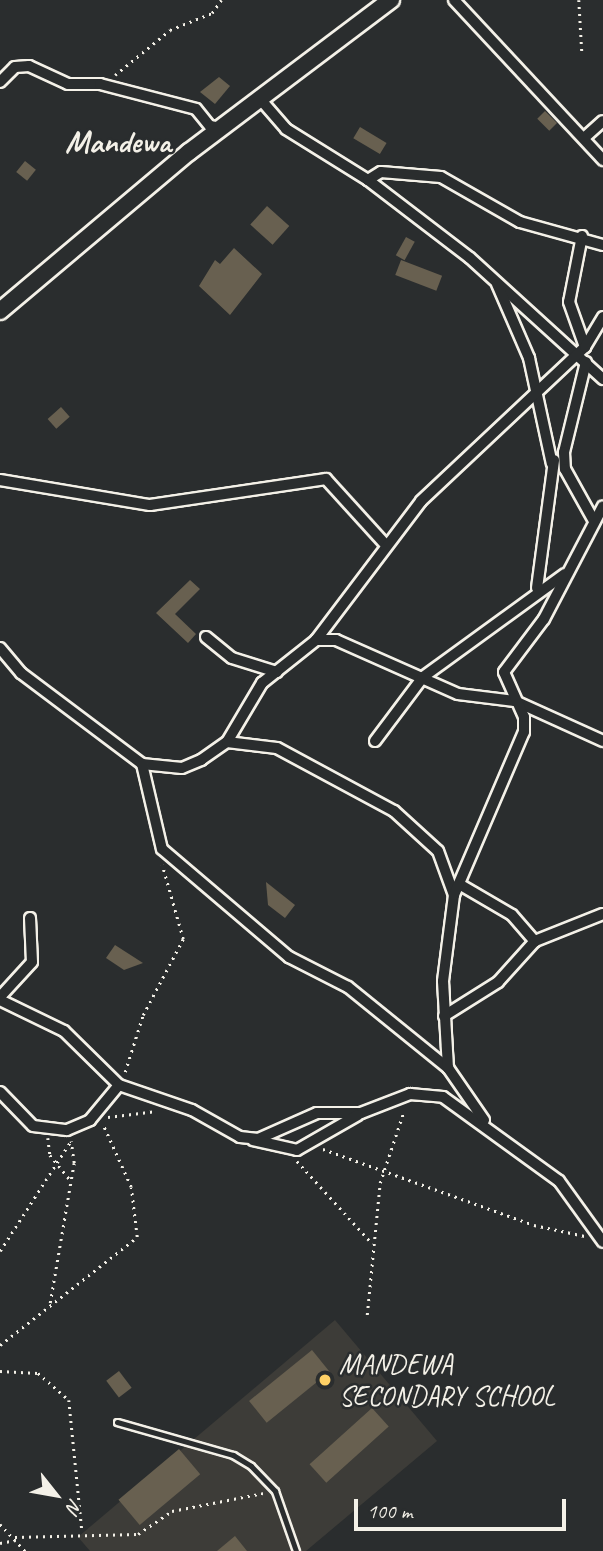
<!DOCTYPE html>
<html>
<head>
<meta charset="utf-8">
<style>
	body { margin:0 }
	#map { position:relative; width:603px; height:1551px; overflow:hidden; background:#2a2d2e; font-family:Caveat,sans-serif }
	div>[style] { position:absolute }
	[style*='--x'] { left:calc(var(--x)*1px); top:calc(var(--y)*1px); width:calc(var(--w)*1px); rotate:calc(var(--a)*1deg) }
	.built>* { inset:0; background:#3d3c38 }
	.building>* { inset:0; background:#686050; transform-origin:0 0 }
	.path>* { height:2.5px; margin-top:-1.25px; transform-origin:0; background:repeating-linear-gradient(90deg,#f4f1e8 0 2px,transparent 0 7px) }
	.roads { filter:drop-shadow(2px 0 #f4f1e8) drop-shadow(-2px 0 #f4f1e8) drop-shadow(0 2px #f4f1e8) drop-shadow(0 -2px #f4f1e8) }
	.lane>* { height:5px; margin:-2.5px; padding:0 2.5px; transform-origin:2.5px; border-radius:2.5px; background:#2a2d2e }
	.street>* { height:10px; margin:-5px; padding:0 5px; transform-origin:5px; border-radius:5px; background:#2a2d2e }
	.secondary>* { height:16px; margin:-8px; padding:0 8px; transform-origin:8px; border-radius:8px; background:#2a2d2e }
	.dots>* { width:19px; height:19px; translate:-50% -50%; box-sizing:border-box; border:4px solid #2a2d2e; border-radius:50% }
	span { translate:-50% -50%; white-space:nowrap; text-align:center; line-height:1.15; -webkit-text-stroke:5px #2a2d2e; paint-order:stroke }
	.poi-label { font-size:28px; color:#f4f1e8 }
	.left { translate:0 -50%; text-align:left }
	.quarter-label { font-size:32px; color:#f4f1e8; font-weight:700 }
	.north { position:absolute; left:21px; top:1460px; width:70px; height:70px; -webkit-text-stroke:5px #2a2d2e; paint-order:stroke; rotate:121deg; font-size:19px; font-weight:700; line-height:28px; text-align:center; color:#f4f1e8 }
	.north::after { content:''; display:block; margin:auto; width:24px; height:32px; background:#f4f1e8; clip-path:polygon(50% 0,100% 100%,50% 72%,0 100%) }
	.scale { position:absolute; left:354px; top:1499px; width:212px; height:32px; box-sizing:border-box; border:4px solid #f4f1e8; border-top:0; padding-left:9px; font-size:21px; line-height:24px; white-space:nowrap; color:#f4f1e8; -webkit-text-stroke:5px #2a2d2e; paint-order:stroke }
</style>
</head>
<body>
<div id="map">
	<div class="built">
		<i style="clip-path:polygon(335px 1320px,437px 1441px,306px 1551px,90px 1551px,78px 1537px)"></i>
	</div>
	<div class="building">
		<i style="clip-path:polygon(219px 77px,230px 86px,215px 104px,200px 92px)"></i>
		<i style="left:545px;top:111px;width:17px;height:11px;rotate:45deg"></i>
		<i style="left:360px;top:127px;width:31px;height:13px;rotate:31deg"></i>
		<i style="left:25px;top:161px;width:14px;height:14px;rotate:39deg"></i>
		<i style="left:267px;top:206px;width:30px;height:25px;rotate:42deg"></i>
		<i style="left:406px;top:237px;width:10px;height:21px;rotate:29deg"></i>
		<i style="clip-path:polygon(234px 248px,262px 274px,230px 315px,199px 286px,215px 260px,220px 264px)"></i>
		<i style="left:401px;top:260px;width:44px;height:16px;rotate:21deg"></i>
		<i style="left:61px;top:407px;width:13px;height:18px;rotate:48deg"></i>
		<i style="clip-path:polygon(190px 580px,200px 589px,175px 614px,196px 634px,188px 643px,156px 613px)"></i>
		<i style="clip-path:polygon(266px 882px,295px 905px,285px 918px,268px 905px)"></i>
		<i style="clip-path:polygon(115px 945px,143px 963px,124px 970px,106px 958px)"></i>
		<i style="left:312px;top:1350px;width:28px;height:81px;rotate:51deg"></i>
		<i style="left:119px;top:1371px;width:21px;height:16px;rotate:53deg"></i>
		<i style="left:372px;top:1408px;width:25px;height:84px;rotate:48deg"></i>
		<i style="left:179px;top:1449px;width:33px;height:79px;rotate:50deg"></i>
		<i style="clip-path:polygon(235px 1536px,247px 1551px,217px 1551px)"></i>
	</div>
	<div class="path">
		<i style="--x:579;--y:0;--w:52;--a:86.7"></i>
		<i style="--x:115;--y:75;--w:71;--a:-39.3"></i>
		<i style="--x:170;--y:30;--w:45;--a:-22"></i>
		<i style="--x:212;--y:13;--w:16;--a:-55"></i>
		<i style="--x:125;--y:1072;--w:60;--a:-72.5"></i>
		<i style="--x:143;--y:1015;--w:86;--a:-62.2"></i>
		<i style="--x:183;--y:939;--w:77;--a:-105.8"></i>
		<i style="--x:108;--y:1117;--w:49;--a:-7"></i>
		<i style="--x:48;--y:1138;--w:17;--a:83"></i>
		<i style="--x:50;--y:1155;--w:32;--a:51"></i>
		<i style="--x:323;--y:1149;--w:224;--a:19.8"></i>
		<i style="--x:534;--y:1225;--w:52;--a:12.2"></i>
		<i style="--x:297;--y:1161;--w:111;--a:47.6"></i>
		<i style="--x:0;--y:1251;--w:131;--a:-57.2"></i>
		<i style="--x:50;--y:1303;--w:142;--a:-80.3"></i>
		<i style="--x:74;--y:1163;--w:22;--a:-98"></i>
		<i style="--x:367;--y:1315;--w:133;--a:-84.4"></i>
		<i style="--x:380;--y:1183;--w:76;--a:-71.6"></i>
		<i style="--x:0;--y:1345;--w:174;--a:-38.2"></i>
		<i style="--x:137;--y:1237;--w:50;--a:-96.8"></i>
		<i style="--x:131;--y:1187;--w:68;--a:-114.3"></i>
		<i style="--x:0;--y:1371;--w:38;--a:3"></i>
		<i style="--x:38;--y:1373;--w:41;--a:41.1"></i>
		<i style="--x:69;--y:1400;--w:131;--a:84.3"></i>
		<i style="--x:0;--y:1524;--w:37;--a:47"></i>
		<i style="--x:15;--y:1537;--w:123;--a:-1.4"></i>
		<i style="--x:138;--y:1534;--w:41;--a:-34.1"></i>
		<i style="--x:172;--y:1511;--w:94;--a:-11.1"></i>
		<i style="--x:0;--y:1543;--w:16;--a:-11"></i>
	</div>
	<div class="roads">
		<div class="lane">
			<i style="--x:117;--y:1422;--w:121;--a:15.9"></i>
			<i style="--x:233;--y:1455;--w:21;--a:31"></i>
			<i style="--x:251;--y:1466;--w:35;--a:46"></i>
			<i style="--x:275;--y:1491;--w:64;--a:70.7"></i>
		</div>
		<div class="street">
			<i style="--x:454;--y:0;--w:219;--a:47"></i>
			<i style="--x:0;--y:82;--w:21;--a:-45"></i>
			<i style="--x:15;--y:67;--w:14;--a:-4"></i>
			<i style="--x:29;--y:66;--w:43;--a:24.8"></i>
			<i style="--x:68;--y:84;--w:32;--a:0"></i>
			<i style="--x:100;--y:84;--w:99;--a:14.6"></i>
			<i style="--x:196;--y:109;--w:22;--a:51"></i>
			<i style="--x:210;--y:126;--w:11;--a:10"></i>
			<i style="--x:261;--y:100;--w:38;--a:49"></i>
			<i style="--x:286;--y:129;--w:97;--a:31.9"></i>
			<i style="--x:368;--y:180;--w:15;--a:-32"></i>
			<i style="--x:381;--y:172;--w:60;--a:4.8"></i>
			<i style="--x:441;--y:177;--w:91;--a:29.7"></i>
			<i style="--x:520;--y:222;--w:86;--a:15.5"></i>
			<i style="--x:584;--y:138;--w:25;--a:-42"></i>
			<i style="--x:368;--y:180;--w:128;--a:37.4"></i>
			<i style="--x:470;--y:258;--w:180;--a:42.3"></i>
			<i style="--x:582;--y:236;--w:67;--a:101.1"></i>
			<i style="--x:569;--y:302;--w:48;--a:70.4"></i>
			<i style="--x:497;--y:284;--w:81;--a:66.6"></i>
			<i style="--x:529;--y:358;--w:108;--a:77.8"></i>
			<i style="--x:586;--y:362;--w:93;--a:103.7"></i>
			<i style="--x:564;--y:452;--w:17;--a:87"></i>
			<i style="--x:565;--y:469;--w:60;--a:60.9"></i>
			<i style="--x:0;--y:480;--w:152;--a:9.5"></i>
			<i style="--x:150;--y:505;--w:178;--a:-8.4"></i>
			<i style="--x:326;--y:479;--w:86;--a:47.8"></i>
			<i style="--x:537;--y:588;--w:129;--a:-82.4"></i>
			<i style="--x:206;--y:637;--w:33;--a:39"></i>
			<i style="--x:232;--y:658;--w:47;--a:17.3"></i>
			<i style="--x:316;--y:640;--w:20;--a:0"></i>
			<i style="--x:336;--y:640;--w:133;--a:23.9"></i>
			<i style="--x:458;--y:694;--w:57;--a:7"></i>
			<i style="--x:515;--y:701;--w:97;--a:24.4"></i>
			<i style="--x:0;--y:648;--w:33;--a:50"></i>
			<i style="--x:21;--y:673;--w:151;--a:36.9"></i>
			<i style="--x:142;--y:764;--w:40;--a:5.7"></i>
			<i style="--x:182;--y:768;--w:21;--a:-23"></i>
			<i style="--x:201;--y:760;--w:32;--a:-35"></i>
			<i style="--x:227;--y:742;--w:69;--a:-59.3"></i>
			<i style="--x:262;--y:683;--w:69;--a:-38.5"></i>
			<i style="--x:316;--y:640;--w:174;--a:-52.9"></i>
			<i style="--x:421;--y:501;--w:225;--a:-43.2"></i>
			<i style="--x:585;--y:347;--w:35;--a:-59"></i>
			<i style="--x:375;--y:741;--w:80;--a:-53.1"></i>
			<i style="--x:423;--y:677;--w:175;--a:-36"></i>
			<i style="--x:227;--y:742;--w:50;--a:6.8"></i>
			<i style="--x:277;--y:748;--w:133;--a:28.3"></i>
			<i style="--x:394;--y:811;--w:59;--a:42.3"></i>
			<i style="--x:438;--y:851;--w:47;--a:70"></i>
			<i style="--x:142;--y:764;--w:87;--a:76.8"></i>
			<i style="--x:162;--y:849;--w:167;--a:40.4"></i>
			<i style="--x:289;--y:957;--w:66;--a:27"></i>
			<i style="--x:348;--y:987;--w:129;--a:39"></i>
			<i style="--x:459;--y:884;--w:61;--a:30.3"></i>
			<i style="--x:512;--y:915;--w:35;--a:49"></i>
			<i style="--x:0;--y:997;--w:47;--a:-47.6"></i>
			<i style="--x:32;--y:962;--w:44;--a:-92.6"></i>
			<i style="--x:0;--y:1000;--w:71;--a:25.8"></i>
			<i style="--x:64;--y:1031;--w:77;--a:44.5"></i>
			<i style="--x:119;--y:1085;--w:77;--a:18.9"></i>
			<i style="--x:192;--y:1110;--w:55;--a:29.4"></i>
			<i style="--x:240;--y:1137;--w:18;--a:6"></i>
			<i style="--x:258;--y:1139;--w:64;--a:-23.8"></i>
			<i style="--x:317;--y:1113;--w:44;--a:0"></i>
			<i style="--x:361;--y:1113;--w:53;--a:-21.2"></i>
			<i style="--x:410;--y:1094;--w:33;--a:5"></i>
			<i style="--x:443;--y:1097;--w:143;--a:35.9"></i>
			<i style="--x:559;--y:1181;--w:75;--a:54.2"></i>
			<i style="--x:444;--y:1016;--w:64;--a:-32.2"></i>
			<i style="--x:498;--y:982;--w:55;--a:-47.9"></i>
			<i style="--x:535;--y:941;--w:73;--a:-21.7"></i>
			<i style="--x:0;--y:1092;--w:47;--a:45.9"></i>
			<i style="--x:33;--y:1126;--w:34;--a:7"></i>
			<i style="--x:67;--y:1130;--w:25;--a:-23"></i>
			<i style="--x:90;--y:1120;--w:45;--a:-50.4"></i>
			<i style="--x:484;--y:1120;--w:63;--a:-124.7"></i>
			<i style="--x:448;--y:1068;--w:87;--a:-93.3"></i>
			<i style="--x:443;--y:981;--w:87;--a:-82.7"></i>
			<i style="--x:454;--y:895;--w:177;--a:-66.8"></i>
			<i style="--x:524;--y:732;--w:15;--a:-90"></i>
			<i style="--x:524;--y:717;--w:49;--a:-114"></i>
			<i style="--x:504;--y:672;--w:66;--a:-53"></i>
			<i style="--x:544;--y:619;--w:127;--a:-62.4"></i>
			<i style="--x:253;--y:1140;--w:45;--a:12.8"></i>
			<i style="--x:297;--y:1150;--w:70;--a:-29.8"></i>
		</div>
		<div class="secondary">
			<i style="--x:0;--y:311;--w:247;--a:-40.1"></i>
			<i style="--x:189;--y:152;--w:253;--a:-37"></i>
		</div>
	</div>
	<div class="dots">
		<i style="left:325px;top:1380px;background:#ffd166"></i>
	</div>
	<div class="poi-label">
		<span class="left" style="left:339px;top:1380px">MANDEWA<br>SECONDARY SCHOOL</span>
	</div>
	<div class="quarter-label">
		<span style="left:118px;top:142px">Mandewa</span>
	</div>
	<div class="north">N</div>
	<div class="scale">100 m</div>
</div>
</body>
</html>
